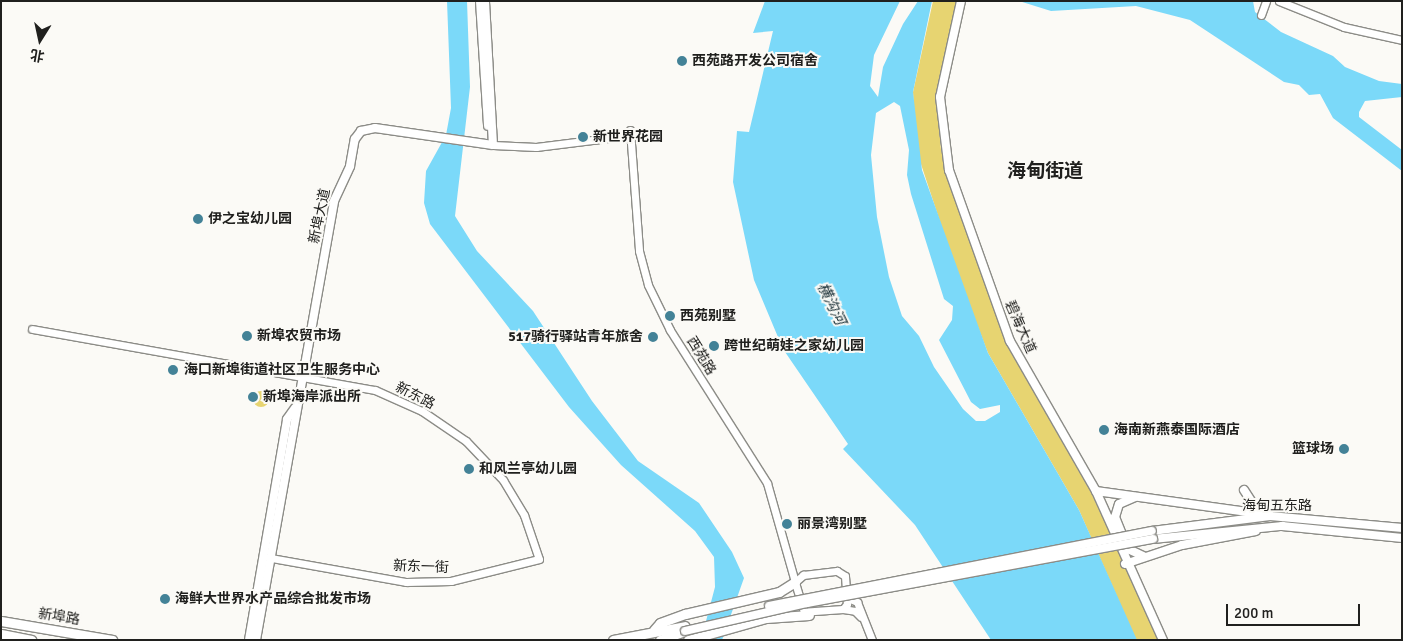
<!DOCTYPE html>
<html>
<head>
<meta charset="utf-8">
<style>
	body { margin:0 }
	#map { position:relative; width:1403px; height:641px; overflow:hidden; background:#fbfaf6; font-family:Signika,"Noto Sans SC",sans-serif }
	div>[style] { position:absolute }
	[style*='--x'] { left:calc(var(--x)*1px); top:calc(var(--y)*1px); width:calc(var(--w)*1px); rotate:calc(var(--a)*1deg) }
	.green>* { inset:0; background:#e7d471 }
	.round { border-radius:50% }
	.water>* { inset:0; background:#7bd9f9 }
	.roads { filter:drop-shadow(1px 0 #8c8c87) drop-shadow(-1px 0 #8c8c87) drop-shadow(0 1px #8c8c87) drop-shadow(0 -1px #8c8c87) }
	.secondary>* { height:7px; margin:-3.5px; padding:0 3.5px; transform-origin:3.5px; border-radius:3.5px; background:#fff }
	.primary>* { height:8px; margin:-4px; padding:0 4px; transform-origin:4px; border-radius:4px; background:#fff }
	.highway>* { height:9px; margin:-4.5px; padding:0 4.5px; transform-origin:4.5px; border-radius:4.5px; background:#fff }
	.bridges { filter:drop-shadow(1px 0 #8c8c87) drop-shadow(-1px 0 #8c8c87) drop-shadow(0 1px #8c8c87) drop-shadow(0 -1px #8c8c87) }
	.primary-bridge>* { height:8px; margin:-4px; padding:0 4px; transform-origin:4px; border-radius:4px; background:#fff }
	.dots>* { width:14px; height:14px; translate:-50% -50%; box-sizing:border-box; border:2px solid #fbfaf6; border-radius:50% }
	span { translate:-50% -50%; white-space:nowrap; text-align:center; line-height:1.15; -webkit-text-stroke:4px #fbfaf6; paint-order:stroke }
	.poi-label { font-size:14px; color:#20201e; font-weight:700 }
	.left { translate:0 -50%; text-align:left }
	.right { translate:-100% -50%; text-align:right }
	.street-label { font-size:14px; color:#20201e }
	.water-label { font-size:15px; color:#172d34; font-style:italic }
	.district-label { font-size:19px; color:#20201e; font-weight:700 }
	.frame { position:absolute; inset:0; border:2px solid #20201e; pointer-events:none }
	.north { position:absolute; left:15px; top:15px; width:50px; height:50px; -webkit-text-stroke:4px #fbfaf6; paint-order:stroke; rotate:190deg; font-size:14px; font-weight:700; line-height:20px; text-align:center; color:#20201e }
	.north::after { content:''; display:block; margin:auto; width:18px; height:22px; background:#20201e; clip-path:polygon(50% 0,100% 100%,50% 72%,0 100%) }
	.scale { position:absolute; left:1226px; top:604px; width:134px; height:22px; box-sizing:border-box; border:2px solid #20201e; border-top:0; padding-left:6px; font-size:15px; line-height:18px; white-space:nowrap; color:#20201e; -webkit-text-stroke:4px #fbfaf6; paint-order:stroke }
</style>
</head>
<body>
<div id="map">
	<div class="green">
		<i style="clip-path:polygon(933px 1px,959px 1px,937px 104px,941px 150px,994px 307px,1090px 490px,1159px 640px,1136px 640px,1079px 510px,988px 353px,956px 270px,916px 149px,913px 92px)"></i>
		<i class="round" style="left:253px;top:391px;width:16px;height:16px"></i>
	</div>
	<div class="water">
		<i style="clip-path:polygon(447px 1px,467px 1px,470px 87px,455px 216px,477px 251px,533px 311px,592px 401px,638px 461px,699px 503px,732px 552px,744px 578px,722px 640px,701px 640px,715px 587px,714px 557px,695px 531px,621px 465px,569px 407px,430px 224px,424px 203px,426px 171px,446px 135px,451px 108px)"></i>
		<i style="clip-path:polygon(evenodd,765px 1px,900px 1px,874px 55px,870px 86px,878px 97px,883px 67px,903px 24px,918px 1px,932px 1px,913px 92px,922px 170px,988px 353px,1079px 510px,1137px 640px,991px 640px,915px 525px,843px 449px,848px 444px,783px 349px,754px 280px,733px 182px,737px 131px,749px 132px,773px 31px,753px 33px,765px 1px,894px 102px,900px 106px,909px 150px,907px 175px,911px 194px,944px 299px,953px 306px,952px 320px,939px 340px,971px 402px,980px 409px,1000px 405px,1000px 412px,985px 421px,976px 421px,963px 409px,934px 367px,919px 336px,902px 316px,889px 277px,877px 217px,871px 155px,876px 113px,894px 102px)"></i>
		<i style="clip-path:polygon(1019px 1px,1253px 1px,1255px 12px,1281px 32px,1333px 56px,1345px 67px,1379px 81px,1402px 84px,1402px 97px,1365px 101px,1359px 112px,1359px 117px,1402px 150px,1402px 171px,1333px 118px,1320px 94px,1309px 95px,1299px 85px,1284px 82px,1190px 20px,1136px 6px,1051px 11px)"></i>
	</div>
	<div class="roads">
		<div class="secondary">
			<i style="--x:1279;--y:1;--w:70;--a:21.8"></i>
			<i style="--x:1344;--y:27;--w:59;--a:12.6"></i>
			<i style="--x:1261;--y:15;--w:15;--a:-70"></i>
			<i style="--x:630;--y:130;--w:121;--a:85.7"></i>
			<i style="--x:639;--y:251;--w:35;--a:75"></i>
			<i style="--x:648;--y:285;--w:50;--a:63.9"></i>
			<i style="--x:670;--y:330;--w:181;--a:57.6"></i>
			<i style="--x:767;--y:483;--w:103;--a:74.2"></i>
			<i style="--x:493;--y:145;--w:43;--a:2.7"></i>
			<i style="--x:536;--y:147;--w:105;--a:-7.1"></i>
			<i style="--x:32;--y:329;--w:348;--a:10.1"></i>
			<i style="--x:375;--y:390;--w:51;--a:24.1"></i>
			<i style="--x:422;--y:411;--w:53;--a:34.3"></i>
			<i style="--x:466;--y:441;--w:54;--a:46.5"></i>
			<i style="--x:503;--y:480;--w:41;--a:59"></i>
			<i style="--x:524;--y:515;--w:46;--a:71.2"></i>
			<i style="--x:539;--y:559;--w:91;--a:166"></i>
			<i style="--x:451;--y:581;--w:45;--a:178.7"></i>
			<i style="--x:406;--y:582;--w:137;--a:-169.9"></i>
			<i style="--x:837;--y:571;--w:9;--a:32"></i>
			<i style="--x:845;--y:576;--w:28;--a:86"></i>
			<i style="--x:847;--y:604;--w:6;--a:129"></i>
			<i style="--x:843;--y:609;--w:39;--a:176"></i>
			<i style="--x:804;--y:612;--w:31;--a:-107"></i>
			<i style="--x:795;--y:582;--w:11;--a:-41"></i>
			<i style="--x:803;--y:575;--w:34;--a:-7"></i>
			<i style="--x:850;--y:599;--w:8;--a:23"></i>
			<i style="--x:857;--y:602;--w:41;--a:68.5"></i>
			<i style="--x:843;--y:609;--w:12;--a:9"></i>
			<i style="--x:855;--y:611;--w:8;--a:45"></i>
		</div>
		<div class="primary">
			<i style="--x:480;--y:1;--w:125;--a:86.3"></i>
			<i style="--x:961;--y:1;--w:98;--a:102.3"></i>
			<i style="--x:940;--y:97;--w:74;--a:83"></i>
			<i style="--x:949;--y:170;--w:182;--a:70.4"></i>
			<i style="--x:1010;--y:341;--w:173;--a:60.2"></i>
			<i style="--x:1096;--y:491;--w:163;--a:65.8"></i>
			<i style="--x:1244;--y:490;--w:24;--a:57"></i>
			<i style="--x:1096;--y:491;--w:175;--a:7.9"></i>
			<i style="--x:1135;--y:497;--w:17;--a:156"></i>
			<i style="--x:1119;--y:504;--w:14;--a:107"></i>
			<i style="--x:1115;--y:517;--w:35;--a:68"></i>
			<i style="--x:1128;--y:549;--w:17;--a:25"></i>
			<i style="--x:1152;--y:531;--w:119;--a:-7.2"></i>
			<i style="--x:1270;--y:516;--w:133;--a:5.2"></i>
			<i style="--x:1153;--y:539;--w:130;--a:-5.8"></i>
			<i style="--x:1282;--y:526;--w:121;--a:5.7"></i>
			<i style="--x:1125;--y:564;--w:60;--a:-18.4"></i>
			<i style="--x:1182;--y:545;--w:75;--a:-10.7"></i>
			<i style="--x:249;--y:640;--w:224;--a:-80.2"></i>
			<i style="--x:287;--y:419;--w:14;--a:-54"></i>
			<i style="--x:256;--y:640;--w:446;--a:-79.9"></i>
			<i style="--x:334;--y:201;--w:38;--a:-65"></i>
			<i style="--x:350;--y:166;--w:27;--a:-80"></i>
			<i style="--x:355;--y:139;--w:10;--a:-53"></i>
			<i style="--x:361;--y:131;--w:14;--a:-12"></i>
			<i style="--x:375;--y:128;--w:119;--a:8.2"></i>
			<i style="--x:493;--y:145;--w:144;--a:-93.2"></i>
		</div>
		<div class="highway">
			<i style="--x:1;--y:621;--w:113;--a:9.7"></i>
			<i style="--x:654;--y:630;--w:9;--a:-49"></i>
			<i style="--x:660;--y:623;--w:27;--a:-20"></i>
			<i style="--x:685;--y:614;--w:97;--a:-13.2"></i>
			<i style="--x:779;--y:592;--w:19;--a:-32"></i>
			<i style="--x:1;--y:634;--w:31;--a:11"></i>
			<i style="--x:613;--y:640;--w:73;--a:-11"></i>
			<i style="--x:660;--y:640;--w:27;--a:-20"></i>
			<i style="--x:688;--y:640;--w:81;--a:-15.8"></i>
			<i style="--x:766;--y:618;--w:43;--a:-4"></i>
		</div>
	</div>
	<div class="bridges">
		<div class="primary-bridge">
			<i style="--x:769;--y:606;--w:390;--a:-11.1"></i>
			<i style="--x:685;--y:631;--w:125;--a:-12.9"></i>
			<i style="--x:807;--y:603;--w:352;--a:-10.5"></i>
		</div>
	</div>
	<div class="dots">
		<i style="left:682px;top:61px;background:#438297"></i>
		<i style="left:583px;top:137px;background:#438297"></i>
		<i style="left:198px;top:219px;background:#438297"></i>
		<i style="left:670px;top:316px;background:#438297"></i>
		<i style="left:247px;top:336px;background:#438297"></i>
		<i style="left:653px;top:337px;background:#438297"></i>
		<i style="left:714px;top:346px;background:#438297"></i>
		<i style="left:173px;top:370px;background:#438297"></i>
		<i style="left:253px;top:397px;background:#438297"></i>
		<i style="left:1104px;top:430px;background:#438297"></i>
		<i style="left:1344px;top:449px;background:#438297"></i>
		<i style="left:469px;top:469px;background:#438297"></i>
		<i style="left:787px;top:524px;background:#438297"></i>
		<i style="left:165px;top:599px;background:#438297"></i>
	</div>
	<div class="poi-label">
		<span class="left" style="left:692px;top:61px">西苑路开发公司宿舍</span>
		<span class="left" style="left:593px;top:137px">新世界花园</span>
		<span class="left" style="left:208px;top:219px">伊之宝幼儿园</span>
		<span class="left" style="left:680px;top:316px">西苑别墅</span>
		<span class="left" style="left:257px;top:336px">新埠农贸市场</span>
		<span class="right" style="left:643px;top:337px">517骑行驿站青年旅舍</span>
		<span class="left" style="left:724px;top:346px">跨世纪萌娃之家幼儿园</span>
		<span class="left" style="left:184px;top:370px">海口新埠街道社区卫生服务中心</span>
		<span class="left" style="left:263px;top:397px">新埠海岸派出所</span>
		<span class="left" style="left:1114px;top:430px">海南新燕泰国际酒店</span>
		<span class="right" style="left:1334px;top:449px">篮球场</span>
		<span class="left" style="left:479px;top:469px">和风兰亭幼儿园</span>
		<span class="left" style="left:797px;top:524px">丽景湾别墅</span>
		<span class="left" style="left:175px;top:599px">海鲜大世界水产品综合批发市场</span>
	</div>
	<div class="street-label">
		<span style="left:320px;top:216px;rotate:-78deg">新埠大道</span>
		<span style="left:1020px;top:327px;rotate:66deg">碧海大道</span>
		<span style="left:701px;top:356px;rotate:58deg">西苑路</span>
		<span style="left:415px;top:396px;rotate:27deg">新东路</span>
		<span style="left:1277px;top:506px">海甸五东路</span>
		<span style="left:421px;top:567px;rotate:2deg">新东一街</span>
		<span style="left:59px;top:617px;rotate:9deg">新埠路</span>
	</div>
	<div class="water-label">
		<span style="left:831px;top:304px;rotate:64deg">横沟河</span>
	</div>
	<div class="district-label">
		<span style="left:1045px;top:172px">海甸街道</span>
	</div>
	<div class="frame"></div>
	<div class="north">北</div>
	<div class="scale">200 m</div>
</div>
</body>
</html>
